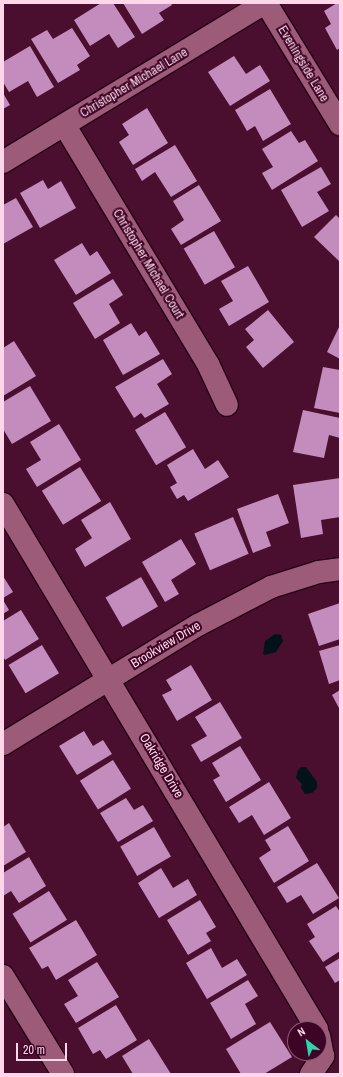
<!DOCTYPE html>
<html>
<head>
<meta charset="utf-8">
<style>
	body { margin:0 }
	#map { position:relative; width:343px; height:1077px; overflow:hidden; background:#4a0f2f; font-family:"Archivo Narrow",sans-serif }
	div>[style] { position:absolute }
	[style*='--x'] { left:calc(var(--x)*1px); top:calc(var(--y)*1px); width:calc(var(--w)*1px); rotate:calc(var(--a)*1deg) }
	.water>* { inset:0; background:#02121b }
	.building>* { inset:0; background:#c48cbd; transform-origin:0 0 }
	.roads { filter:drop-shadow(1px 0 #290016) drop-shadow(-1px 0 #290016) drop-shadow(0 1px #290016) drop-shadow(0 -1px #290016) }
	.minor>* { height:22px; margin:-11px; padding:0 11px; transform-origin:11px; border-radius:11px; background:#9d5b7a }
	span { translate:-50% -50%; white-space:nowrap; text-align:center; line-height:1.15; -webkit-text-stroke:4px #3e0426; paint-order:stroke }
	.street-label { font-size:13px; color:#fed8e8 }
	.frame { position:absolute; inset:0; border:4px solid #fed8e8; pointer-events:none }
	.north { position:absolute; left:287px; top:1021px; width:40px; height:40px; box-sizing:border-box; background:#3e0426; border:1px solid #8b5974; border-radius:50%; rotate:329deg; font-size:11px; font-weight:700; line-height:16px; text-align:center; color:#fed8e8 }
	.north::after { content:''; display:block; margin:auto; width:14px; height:18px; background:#2cd5ab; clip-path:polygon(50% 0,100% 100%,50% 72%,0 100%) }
	.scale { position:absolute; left:16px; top:1043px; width:51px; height:18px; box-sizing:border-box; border:2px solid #fed8e8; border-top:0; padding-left:5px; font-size:12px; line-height:14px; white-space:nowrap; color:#fed8e8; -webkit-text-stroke:3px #3e0426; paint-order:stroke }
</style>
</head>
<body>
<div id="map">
	<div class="water">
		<i style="clip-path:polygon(275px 634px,281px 635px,283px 641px,276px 652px,265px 655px,263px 654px,265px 641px)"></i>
		<i style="clip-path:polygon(301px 767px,306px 767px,317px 782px,317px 788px,312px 793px,305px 794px,301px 788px,302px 784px,296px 778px,298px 770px)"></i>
	</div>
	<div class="building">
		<i style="clip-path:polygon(101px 3px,113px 3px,135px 37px,118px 48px,109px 34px,90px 46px,74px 20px)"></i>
		<i style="clip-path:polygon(123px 3px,171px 3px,172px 5px,159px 13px,164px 20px,142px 34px)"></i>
		<i style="clip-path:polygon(337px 3px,340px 3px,340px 48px,337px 50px,325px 28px,331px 24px,324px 11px)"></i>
		<i style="clip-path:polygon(72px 28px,90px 56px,77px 65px,80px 70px,58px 83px,31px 39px,47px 30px,53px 39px)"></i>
		<i style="clip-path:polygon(30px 46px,54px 87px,37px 97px,28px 81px,9px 92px,3px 82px,3px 62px)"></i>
		<i style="clip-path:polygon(234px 56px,246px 74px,260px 65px,270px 81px,230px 106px,208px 72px)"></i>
		<i style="clip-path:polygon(270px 89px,291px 124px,263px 141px,255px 126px,247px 131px,235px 110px)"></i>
		<i style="clip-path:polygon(3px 93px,10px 105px,3px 109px)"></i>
		<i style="clip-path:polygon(147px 108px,168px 143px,133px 165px,119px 142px,129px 135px,122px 124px)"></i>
		<i style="clip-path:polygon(291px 131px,299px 143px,305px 140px,318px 161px,272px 190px,262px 173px,273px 167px,262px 149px)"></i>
		<i style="clip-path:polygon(175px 145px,197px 181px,171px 197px,155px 172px,142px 181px,135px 169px)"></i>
		<i style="clip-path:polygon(321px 167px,331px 184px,317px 192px,329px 211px,302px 227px,281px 190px)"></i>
		<i style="clip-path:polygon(43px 180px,48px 189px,61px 181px,76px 208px,40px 228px,20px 193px)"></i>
		<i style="clip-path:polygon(199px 185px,221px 221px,181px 245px,171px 229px,184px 220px,173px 201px)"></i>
		<i style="clip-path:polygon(16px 198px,33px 227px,3px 244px,3px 205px)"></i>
		<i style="clip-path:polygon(336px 215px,340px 219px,340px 262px,314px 237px)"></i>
		<i style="left:214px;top:231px;width:42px;height:35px;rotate:60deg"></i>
		<i style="clip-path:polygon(82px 243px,90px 256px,97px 251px,111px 273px,76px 295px,54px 260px)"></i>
		<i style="clip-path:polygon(248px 266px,269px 302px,229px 326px,219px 309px,233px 301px,221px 281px)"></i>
		<i style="clip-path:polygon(113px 279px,123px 295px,109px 304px,120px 323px,95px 339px,73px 303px)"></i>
		<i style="clip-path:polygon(268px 310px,294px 342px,263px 368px,246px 347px,254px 340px,245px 329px)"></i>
		<i style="clip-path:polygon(131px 323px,139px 336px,146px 331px,160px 354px,123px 375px,103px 340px)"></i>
		<i style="clip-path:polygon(340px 325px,340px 359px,327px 352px)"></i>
		<i style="clip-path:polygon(14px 341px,36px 376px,3px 396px,3px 348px)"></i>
		<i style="clip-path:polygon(163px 359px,172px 374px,157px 384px,169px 404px,145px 418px,141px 413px,134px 418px,115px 387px)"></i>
		<i style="clip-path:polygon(323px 367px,340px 370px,340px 413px,314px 408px)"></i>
		<i style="clip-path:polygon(30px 386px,51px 421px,12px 444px,3px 429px,3px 402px)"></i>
		<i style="clip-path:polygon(303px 410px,340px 418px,340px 438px,329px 435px,324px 458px,293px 452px)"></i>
		<i style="left:165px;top:412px;width:41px;height:35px;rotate:59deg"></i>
		<i style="clip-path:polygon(59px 424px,81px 460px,37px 487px,26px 469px,41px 460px,30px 442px)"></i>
		<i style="clip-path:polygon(193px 449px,205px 469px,218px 460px,229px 477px,188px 501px,184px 495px,177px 499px,170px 487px,177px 483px,167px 465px)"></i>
		<i style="left:80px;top:467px;width:40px;height:45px;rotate:58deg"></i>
		<i style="clip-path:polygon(340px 478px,340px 517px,321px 520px,323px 534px,301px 538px,293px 485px)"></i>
		<i style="clip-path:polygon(278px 494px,289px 523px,266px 532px,271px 546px,253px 553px,237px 509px)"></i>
		<i style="clip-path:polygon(110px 502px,131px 539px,85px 567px,75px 549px,92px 538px,81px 520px)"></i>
		<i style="left:233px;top:517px;width:40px;height:42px;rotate:67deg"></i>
		<i style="clip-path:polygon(181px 539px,196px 564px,171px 580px,179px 594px,165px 602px,142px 562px)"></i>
		<i style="clip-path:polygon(3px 576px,13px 592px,3px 598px)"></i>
		<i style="left:141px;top:577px;width:34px;height:41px;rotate:60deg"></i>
		<i style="clip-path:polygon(3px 600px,9px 610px,3px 614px)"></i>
		<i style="clip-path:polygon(340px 603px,340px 639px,319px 646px,308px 614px)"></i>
		<i style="clip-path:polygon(21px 610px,39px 639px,5px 660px,3px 656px,3px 621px)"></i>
		<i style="left:42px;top:645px;width:33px;height:39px;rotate:59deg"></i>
		<i style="clip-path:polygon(340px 645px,340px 680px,329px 684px,319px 651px)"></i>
		<i style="clip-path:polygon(191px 665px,212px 700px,177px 721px,162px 695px,172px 690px,166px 680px)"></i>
		<i style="clip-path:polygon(340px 690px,340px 710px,332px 695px)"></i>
		<i style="clip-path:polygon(220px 702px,242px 738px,201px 762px,191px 745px,207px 736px,195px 717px)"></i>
		<i style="clip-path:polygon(84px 731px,93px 746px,103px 740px,112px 754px,77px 775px,59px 746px)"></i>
		<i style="clip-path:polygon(240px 746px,261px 780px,226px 802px,213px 780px,220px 776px,212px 763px)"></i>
		<i style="left:113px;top:760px;width:34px;height:39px;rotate:58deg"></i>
		<i style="clip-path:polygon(269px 782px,291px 818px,264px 835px,252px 815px,239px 823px,229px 807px)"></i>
		<i style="clip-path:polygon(126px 798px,134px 810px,143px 805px,153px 821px,118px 842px,100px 813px)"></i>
		<i style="clip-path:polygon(9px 823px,26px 852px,3px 866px,3px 827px)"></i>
		<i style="clip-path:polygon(288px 826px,309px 861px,274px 883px,259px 858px,271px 850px,265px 840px)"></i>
		<i style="left:154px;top:827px;width:34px;height:39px;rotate:60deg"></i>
		<i style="clip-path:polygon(29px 857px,46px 886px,19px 903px,11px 891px,3px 896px,3px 873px)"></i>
		<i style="clip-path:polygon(317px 863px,339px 898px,313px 914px,301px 895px,287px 903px,277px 887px)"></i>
		<i style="clip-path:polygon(161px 868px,173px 888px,188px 879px,197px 895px,159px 918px,138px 883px)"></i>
		<i style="left:49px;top:891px;width:34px;height:43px;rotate:58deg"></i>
		<i style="clip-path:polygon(200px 900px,216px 927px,206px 933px,211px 941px,188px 955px,167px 920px)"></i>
		<i style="clip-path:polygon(336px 906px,340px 912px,340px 951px,323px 962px,309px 941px,315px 937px,307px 924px)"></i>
		<i style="clip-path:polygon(76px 920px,97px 955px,56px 980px,48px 966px,42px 969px,29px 948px)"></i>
		<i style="clip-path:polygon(211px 948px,222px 968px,237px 959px,247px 975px,207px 999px,186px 963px)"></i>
		<i style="clip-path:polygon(340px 958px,340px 980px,335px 983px,325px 967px)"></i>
		<i style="clip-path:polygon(97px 962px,119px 997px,76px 1023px,64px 1004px,78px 996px,68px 980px)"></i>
		<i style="clip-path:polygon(248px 980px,258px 996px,245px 1004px,256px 1024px,231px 1039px,210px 1003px)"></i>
		<i style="clip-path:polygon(116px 1005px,137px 1040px,106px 1059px,100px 1050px,93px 1054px,78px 1028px)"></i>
		<i style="clip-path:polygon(270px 1022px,292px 1057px,264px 1074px,241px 1074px,226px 1049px)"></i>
		<i style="clip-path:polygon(149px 1039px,171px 1074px,133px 1074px,122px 1056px)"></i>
	</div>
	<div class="roads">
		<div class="minor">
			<i style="--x:266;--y:3;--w:142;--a:58.6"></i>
			<i style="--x:65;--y:126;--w:278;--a:59"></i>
			<i style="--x:208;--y:364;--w:45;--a:65.1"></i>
			<i style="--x:3;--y:162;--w:306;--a:-31.3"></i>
			<i style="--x:3;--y:504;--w:612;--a:59.12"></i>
			<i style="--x:3;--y:744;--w:228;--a:-31.4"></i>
			<i style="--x:198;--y:625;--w:82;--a:-27.5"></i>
			<i style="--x:271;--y:587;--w:50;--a:-17.4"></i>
			<i style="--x:319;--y:572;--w:21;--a:-8"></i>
			<i style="--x:3;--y:976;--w:115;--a:58.5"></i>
			<i style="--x:311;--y:1074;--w:22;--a:-56"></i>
			<i style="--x:323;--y:1056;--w:20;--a:-101"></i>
		</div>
	</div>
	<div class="street-label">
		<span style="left:303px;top:64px;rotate:59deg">Eveningside Lane</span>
		<span style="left:134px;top:83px;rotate:-31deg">Christopher Michael Lane</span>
		<span style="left:148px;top:264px;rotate:59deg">Christopher Michael Court</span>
		<span style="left:166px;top:645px;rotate:-31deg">Brookview Drive</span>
		<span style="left:161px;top:766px;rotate:59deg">Oakridge Drive</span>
	</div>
	<div class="frame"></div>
	<div class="north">N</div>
	<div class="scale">20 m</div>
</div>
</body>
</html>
